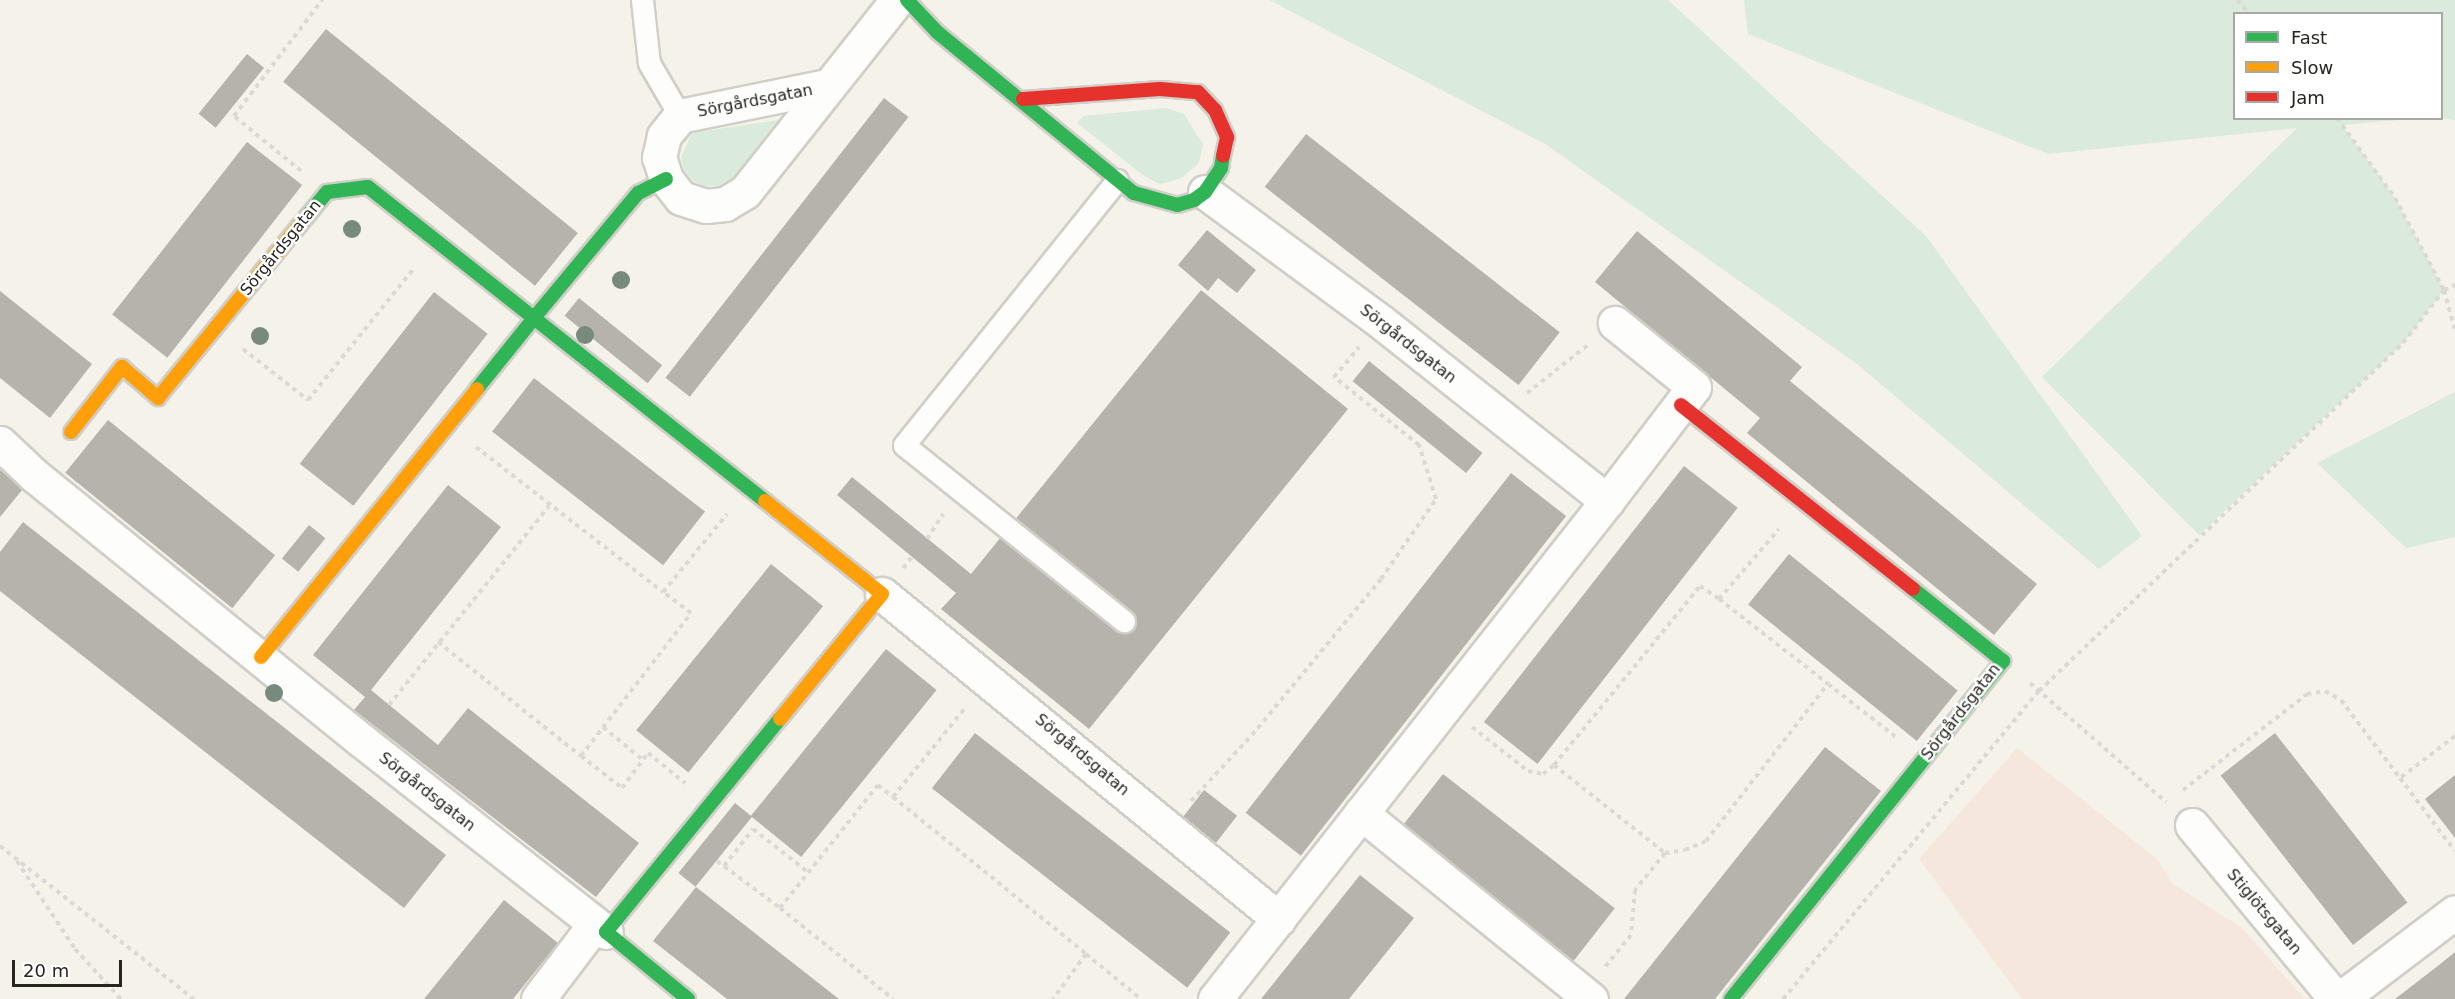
<!DOCTYPE html>
<html>
<head>
<meta charset="utf-8">
<style>
	body { margin:0 }
	#map { position:relative; width:2455px; height:999px; overflow:hidden; background:#f4f2e9; font-family:"DejaVu Sans",sans-serif }
	div>[style] { position:absolute }
	[style*='--x'] { left:calc(var(--x)*1px); top:calc(var(--y)*1px); width:calc(var(--w)*1px); rotate:calc(var(--a)*1deg) }
	.education>* { inset:0; background:#f6e7de }
	.green>* { inset:0; background:#daeadb }
	.building>* { inset:0; background:#b6b3ac; transform-origin:0 0 }
	.path>* { height:4px; margin-top:-2px; transform-origin:0; background:repeating-linear-gradient(90deg,#dad9d6 0 4.5px,transparent 0 9px) }
	.roads { filter:drop-shadow(2px 0 #d0cec7) drop-shadow(-2px 0 #d0cec7) drop-shadow(0 2px #d0cec7) drop-shadow(0 -2px #d0cec7) }
	.lane>* { height:21px; margin:-10.5px; padding:0 10.5px; transform-origin:10.5px; border-radius:10.5px; background:#fdfdfc }
	.street>* { height:33px; margin:-16.5px; padding:0 16.5px; transform-origin:16.5px; border-radius:16.5px; background:#fdfdfc }
	.fast>* { height:14px; margin:-7px; padding:0 7px; transform-origin:7px; border-radius:7px; background:#30b455 }
	.slow>* { height:14px; margin:-7px; padding:0 7px; transform-origin:7px; border-radius:7px; background:#ff9f0a }
	.jam>* { height:14px; margin:-7px; padding:0 7px; transform-origin:7px; border-radius:7px; background:#e5322d }
	.trees>* { width:18px; height:18px; margin:-9px; border-radius:50%; background:#778a7b }
	span { translate:-50% -50%; white-space:nowrap; text-align:center; line-height:1.15; -webkit-text-stroke:5px #fff; paint-order:stroke }
	.street-label { font-size:16px; color:#27251f }
	.legend { position:absolute; left:2233px; top:12px; width:210px; height:108px; box-sizing:border-box; background:#fff; border:2px solid #a9a8a5; margin:0; padding:8px 10px; list-style:none; font-size:18px; color:#27251f }
	.legend li { display:flex; align-items:center; gap:12px; height:30px }
	.legend b { width:30px; border:2px solid #a9a8a5 }
	.scale { position:absolute; left:12px; top:960px; width:110px; height:27px; box-sizing:border-box; border:3px solid #27251f; border-top:0; padding-left:8px; font-size:18px; line-height:21px; white-space:nowrap; color:#27251f; -webkit-text-stroke:4px #fff; paint-order:stroke }
</style>
</head>
<body>
<div id="map">
	<div class="education">
		<i style="clip-path:polygon(2017px 748px,2156px 858px,2173px 884px,2241px 927px,2305px 999px,2022px 999px,1919px 859px)"></i>
	</div>
	<div class="green">
		<i style="clip-path:polygon(1269px 0,1668px 0,1926px 236px,2142px 536px,2099px 569px,1857px 364px,1545px 144px)"></i>
		<i style="clip-path:polygon(1744px 0,2455px 0,2455px 120px,2442px 118px,2442px 14px,2234px 14px,2234px 118px,2409px 119px,2342px 125px,2395px 198px,2444px 290px,2403px 343px,2199px 535px,2042px 377px,2297px 128px,2048px 154px,1748px 34px)"></i>
		<i style="clip-path:polygon(1167px 108px,1184px 114px,1203px 144px,1199px 163px,1182px 178px,1160px 184px,1144px 176px,1077px 123px,1083px 116px)"></i>
		<i style="clip-path:polygon(778px 120px,734px 177px,717px 186px,703px 186px,693px 181px,684px 169px,681px 158px,692px 133px)"></i>
		<i style="clip-path:polygon(2455px 392px,2455px 537px,2406px 548px,2317px 463px)"></i>
	</div>
	<div class="building">
		<i style="left:326px;top:29px;width:324px;height:68px;rotate:39deg"></i>
		<i style="left:247px;top:54px;width:22px;height:77px;rotate:39deg"></i>
		<i style="left:884px;top:98px;width:31px;height:355px;rotate:38deg"></i>
		<i style="left:1306px;top:134px;width:322px;height:67px;rotate:38deg"></i>
		<i style="left:247px;top:142px;width:70px;height:219px;rotate:38deg"></i>
		<i style="clip-path:polygon(1207px 230px,1256px 270px,1237px 293px,1218px 278px,1208px 291px,1178px 265px)"></i>
		<i style="clip-path:polygon(1637px 231px,1802px 367px,1790px 381px,2037px 584px,1994px 635px,1747px 433px,1760px 418px,1595px 282px)"></i>
		<i style="clip-path:polygon(1201px 290px,1348px 409px,1089px 729px,941px 609px,956px 593px,837px 495px,852px 477px,971px 574px)"></i>
		<i style="clip-path:polygon(0 291px,92px 364px,50px 418px,0 378px)"></i>
		<i style="left:434px;top:292px;width:68px;height:218px;rotate:38deg"></i>
		<i style="left:579px;top:298px;width:107px;height:23px;rotate:39deg"></i>
		<i style="left:1369px;top:361px;width:146px;height:26px;rotate:39deg"></i>
		<i style="left:534px;top:378px;width:217px;height:68px;rotate:38deg"></i>
		<i style="left:108px;top:420px;width:215px;height:68px;rotate:39deg"></i>
		<i style="left:1684px;top:466px;width:68px;height:325px;rotate:38deg"></i>
		<i style="clip-path:polygon(0 470px,23px 489px,0 517px)"></i>
		<i style="left:1511px;top:473px;width:70px;height:431px;rotate:38deg"></i>
		<i style="clip-path:polygon(448px 485px,501px 527px,371px 690px,438px 745px,468px 708px,639px 843px,596px 897px,354px 710px,365px 697px,313px 655px)"></i>
		<i style="clip-path:polygon(23px 522px,446px 855px,404px 908px,0 591px,0 552px)"></i>
		<i style="left:309px;top:525px;width:21px;height:43px;rotate:39deg"></i>
		<i style="left:1789px;top:554px;width:217px;height:65px;rotate:39deg"></i>
		<i style="left:771px;top:564px;width:67px;height:214px;rotate:39deg"></i>
		<i style="left:886px;top:649px;width:65px;height:215px;rotate:39deg"></i>
		<i style="left:975px;top:733px;width:324px;height:70px;rotate:38deg"></i>
		<i style="left:2275px;top:733px;width:215px;height:69px;rotate:52deg"></i>
		<i style="clip-path:polygon(1825px 747px,1881px 791px,1715px 999px,1624px 999px)"></i>
		<i style="left:1443px;top:774px;width:218px;height:68px;rotate:38deg"></i>
		<i style="clip-path:polygon(2455px 775px,2455px 838px,2425px 799px)"></i>
		<i style="left:1204px;top:790px;width:42px;height:44px;rotate:38deg"></i>
		<i style="left:735px;top:803px;width:22px;height:90px;rotate:39deg"></i>
		<i style="clip-path:polygon(1360px 875px,1414px 918px,1349px 999px,1261px 999px)"></i>
		<i style="clip-path:polygon(696px 887px,839px 999px,727px 999px,653px 941px)"></i>
		<i style="clip-path:polygon(504px 900px,558px 943px,513px 999px,424px 999px)"></i>
		<i style="clip-path:polygon(2455px 952px,2455px 999px,2395px 999px,2439px 965px)"></i>
	</div>
	<div class="path">
		<i style="--x:2237;--y:0;--w:18;--a:49"></i>
		<i style="--x:2337;--y:118;--w:99;--a:54.1"></i>
		<i style="--x:2395;--y:198;--w:104;--a:62"></i>
		<i style="--x:2444;--y:290;--w:41;--a:74.6"></i>
		<i style="--x:301;--y:171;--w:87;--a:-140.6"></i>
		<i style="--x:234;--y:116;--w:146;--a:-52.8"></i>
		<i style="--x:243;--y:349;--w:83;--a:38.1"></i>
		<i style="--x:308;--y:400;--w:171;--a:-51.2"></i>
		<i style="--x:1527;--y:393;--w:79;--a:-38.3"></i>
		<i style="--x:476;--y:447;--w:237;--a:37.8"></i>
		<i style="--x:663;--y:592;--w:101;--a:-50.6"></i>
		<i style="--x:927;--y:539;--w:30;--a:-57"></i>
		<i style="--x:903;--y:568;--w:14;--a:-51"></i>
		<i style="--x:1719;--y:599;--w:138;--a:37.9"></i>
		<i style="--x:438;--y:642;--w:183;--a:38.6"></i>
		<i style="--x:581;--y:756;--w:180;--a:-52.4"></i>
		<i style="--x:691;--y:613;--w:35;--a:-143"></i>
		<i style="--x:2030;--y:683;--w:181;--a:41.2"></i>
		<i style="--x:389;--y:705;--w:255;--a:-51.2"></i>
		<i style="--x:603;--y:727;--w:52;--a:39.5"></i>
		<i style="--x:1472;--y:727;--w:71;--a:38.2"></i>
		<i style="--x:1528;--y:771;--w:15;--a:11"></i>
		<i style="--x:1543;--y:774;--w:14;--a:-39"></i>
		<i style="--x:1554;--y:765;--w:231;--a:-50.8"></i>
		<i style="--x:1700;--y:586;--w:23;--a:34"></i>
		<i style="--x:1719;--y:599;--w:92;--a:-49.4"></i>
		<i style="--x:2455;--y:736;--w:69;--a:142.6"></i>
		<i style="--x:2400;--y:778;--w:91;--a:53"></i>
		<i style="--x:581;--y:756;--w:52;--a:38"></i>
		<i style="--x:622;--y:788;--w:44;--a:-53.4"></i>
		<i style="--x:648;--y:753;--w:48;--a:39"></i>
		<i style="--x:1554;--y:765;--w:142;--a:38.4"></i>
		<i style="--x:1665;--y:853;--w:48;--a:129"></i>
		<i style="--x:1635;--y:890;--w:45;--a:95.1"></i>
		<i style="--x:1631;--y:935;--w:41;--a:129.1"></i>
		<i style="--x:2183;--y:790;--w:157;--a:-37.7"></i>
		<i style="--x:2307;--y:694;--w:18;--a:-9"></i>
		<i style="--x:2325;--y:691;--w:18;--a:29"></i>
		<i style="--x:2341;--y:700;--w:98;--a:52.9"></i>
		<i style="--x:893;--y:797;--w:249;--a:39.1"></i>
		<i style="--x:1086;--y:954;--w:56;--a:126.3"></i>
		<i style="--x:1191;--y:801;--w:90;--a:-47.3"></i>
		<i style="--x:1252;--y:735;--w:202;--a:-50.4"></i>
		<i style="--x:1381;--y:579;--w:97;--a:-55.5"></i>
		<i style="--x:1436;--y:499;--w:57;--a:-107.5"></i>
		<i style="--x:1419;--y:445;--w:109;--a:-141.3"></i>
		<i style="--x:1334;--y:377;--w:39;--a:-50"></i>
		<i style="--x:0;--y:846;--w:247;--a:38.3"></i>
		<i style="--x:1665;--y:853;--w:20;--a:-9"></i>
		<i style="--x:1685;--y:850;--w:23;--a:-23"></i>
		<i style="--x:1706;--y:841;--w:199;--a:-52.2"></i>
		<i style="--x:1828;--y:684;--w:88;--a:38"></i>
		<i style="--x:17;--y:861;--w:105;--a:56.6"></i>
		<i style="--x:75;--y:949;--w:68;--a:47.4"></i>
		<i style="--x:717;--y:861;--w:79;--a:36.7"></i>
		<i style="--x:780;--y:908;--w:157;--a:-51.5"></i>
		<i style="--x:878;--y:785;--w:19;--a:39"></i>
		<i style="--x:893;--y:797;--w:116;--a:-51"></i>
		<i style="--x:724;--y:866;--w:47;--a:-51.9"></i>
		<i style="--x:753;--y:829;--w:70;--a:38"></i>
		<i style="--x:780;--y:908;--w:145;--a:38.8"></i>
		<i style="--x:1086;--y:954;--w:71;--a:39.3"></i>
		<i style="--x:1783;--y:999;--w:400;--a:-50.3"></i>
		<i style="--x:2039;--y:691;--w:504;--a:-43.71"></i>
		<i style="--x:2403;--y:343;--w:67;--a:-52.3"></i>
		<i style="--x:2444;--y:290;--w:12;--a:-24"></i>
	</div>
	<div class="roads">
		<div class="lane">
			<i style="--x:642;--y:0;--w:63;--a:83.7"></i>
			<i style="--x:649;--y:63;--w:61;--a:59.7"></i>
			<i style="--x:1117;--y:180;--w:340;--a:128.8"></i>
			<i style="--x:904;--y:445;--w:282;--a:38.7"></i>
		</div>
		<div class="street">
			<i style="--x:827;--y:86;--w:150;--a:168.5"></i>
			<i style="--x:680;--y:116;--w:26;--a:129"></i>
			<i style="--x:664;--y:136;--w:22;--a:103"></i>
			<i style="--x:659;--y:157;--w:23;--a:72"></i>
			<i style="--x:666;--y:179;--w:24;--a:52"></i>
			<i style="--x:681;--y:198;--w:26;--a:18"></i>
			<i style="--x:706;--y:206;--w:19;--a:-6"></i>
			<i style="--x:725;--y:204;--w:23;--a:-31"></i>
			<i style="--x:745;--y:192;--w:245;--a:-51.6"></i>
			<i style="--x:1205;--y:192;--w:217;--a:36.4"></i>
			<i style="--x:1380;--y:321;--w:290;--a:38.4"></i>
			<i style="--x:1607;--y:501;--w:143;--a:-52.7"></i>
			<i style="--x:1694;--y:387;--w:102;--a:-141"></i>
			<i style="--x:0;--y:443;--w:48;--a:43.3"></i>
			<i style="--x:35;--y:476;--w:419;--a:39"></i>
			<i style="--x:361;--y:740;--w:311;--a:38.1"></i>
			<i style="--x:882;--y:594;--w:513;--a:39.31"></i>
			<i style="--x:1361;--y:813;--w:296;--a:39"></i>
			<i style="--x:2192;--y:825;--w:226;--a:50.4"></i>
			<i style="--x:538;--y:999;--w:94;--a:-52.8"></i>
			<i style="--x:1215;--y:999;--w:634;--a:-51.79"></i>
			<i style="--x:2340;--y:999;--w:144;--a:-37.1"></i>
		</div>
		<div class="fast">
			<i style="--x:907;--y:0;--w:44;--a:46.8"></i>
			<i style="--x:937;--y:32;--w:254;--a:39.3"></i>
			<i style="--x:1134;--y:193;--w:45;--a:15.6"></i>
			<i style="--x:1177;--y:205;--w:18;--a:-16"></i>
			<i style="--x:1194;--y:200;--w:14;--a:-36"></i>
			<i style="--x:1205;--y:192;--w:29;--a:-56"></i>
			<i style="--x:1221;--y:168;--w:12;--a:-81"></i>
			<i style="--x:666;--y:179;--w:31;--a:153"></i>
			<i style="--x:638;--y:193;--w:163;--a:129.8"></i>
			<i style="--x:534;--y:318;--w:295;--a:38.4"></i>
			<i style="--x:299;--y:226;--w:44;--a:-50.5"></i>
			<i style="--x:327;--y:192;--w:41;--a:-7"></i>
			<i style="--x:368;--y:187;--w:211;--a:38.3"></i>
			<i style="--x:534;--y:318;--w:91;--a:128.8"></i>
			<i style="--x:688;--y:999;--w:106;--a:-140.7"></i>
			<i style="--x:606;--y:932;--w:275;--a:-50.8"></i>
			<i style="--x:1731;--y:999;--w:434;--a:-51.2"></i>
			<i style="--x:2003;--y:661;--w:115;--a:-141.3"></i>
		</div>
		<div class="slow">
			<i style="--x:71;--y:432;--w:83;--a:-51.9"></i>
			<i style="--x:122;--y:367;--w:48;--a:40.7"></i>
			<i style="--x:158;--y:398;--w:222;--a:-50.7"></i>
			<i style="--x:765;--y:501;--w:149;--a:38.5"></i>
			<i style="--x:882;--y:594;--w:161;--a:129.2"></i>
			<i style="--x:261;--y:657;--w:344;--a:-51.1"></i>
		</div>
		<div class="jam">
			<i style="--x:1023;--y:99;--w:137;--a:-4.2"></i>
			<i style="--x:1160;--y:89;--w:38;--a:5"></i>
			<i style="--x:1198;--y:92;--w:25;--a:47"></i>
			<i style="--x:1215;--y:110;--w:30;--a:66"></i>
			<i style="--x:1227;--y:137;--w:19;--a:102"></i>
			<i style="--x:1681;--y:405;--w:296;--a:38.4"></i>
		</div>
	</div>
	<div class="trees">
		<i style="left:352px;top:229px"></i>
		<i style="left:621px;top:280px"></i>
		<i style="left:585px;top:335px"></i>
		<i style="left:260px;top:336px"></i>
		<i style="left:274px;top:693px"></i>
	</div>
	<div class="street-label">
		<span style="left:755px;top:101px;rotate:-11deg">Sörgårdsgatan</span>
		<span style="left:281px;top:248px;rotate:-51deg">Sörgårdsgatan</span>
		<span style="left:1408px;top:344px;rotate:38deg">Sörgårdsgatan</span>
		<span style="left:1961px;top:712px;rotate:-52deg">Sörgårdsgatan</span>
		<span style="left:1082px;top:755px;rotate:40deg">Sörgårdsgatan</span>
		<span style="left:427px;top:792px;rotate:38deg">Sörgårdsgatan</span>
		<span style="left:2264px;top:912px;rotate:50deg">Stiglötsgatan</span>
	</div>
	<ul class="legend">
	<li><b style="height:8px;background:#30b455"></b>Fast</li>
	<li><b style="height:8px;background:#ff9f0a"></b>Slow</li>
	<li><b style="height:8px;background:#e5322d"></b>Jam</li>
	</ul>
	<div class="scale">20 m</div>
</div>
</body>
</html>
